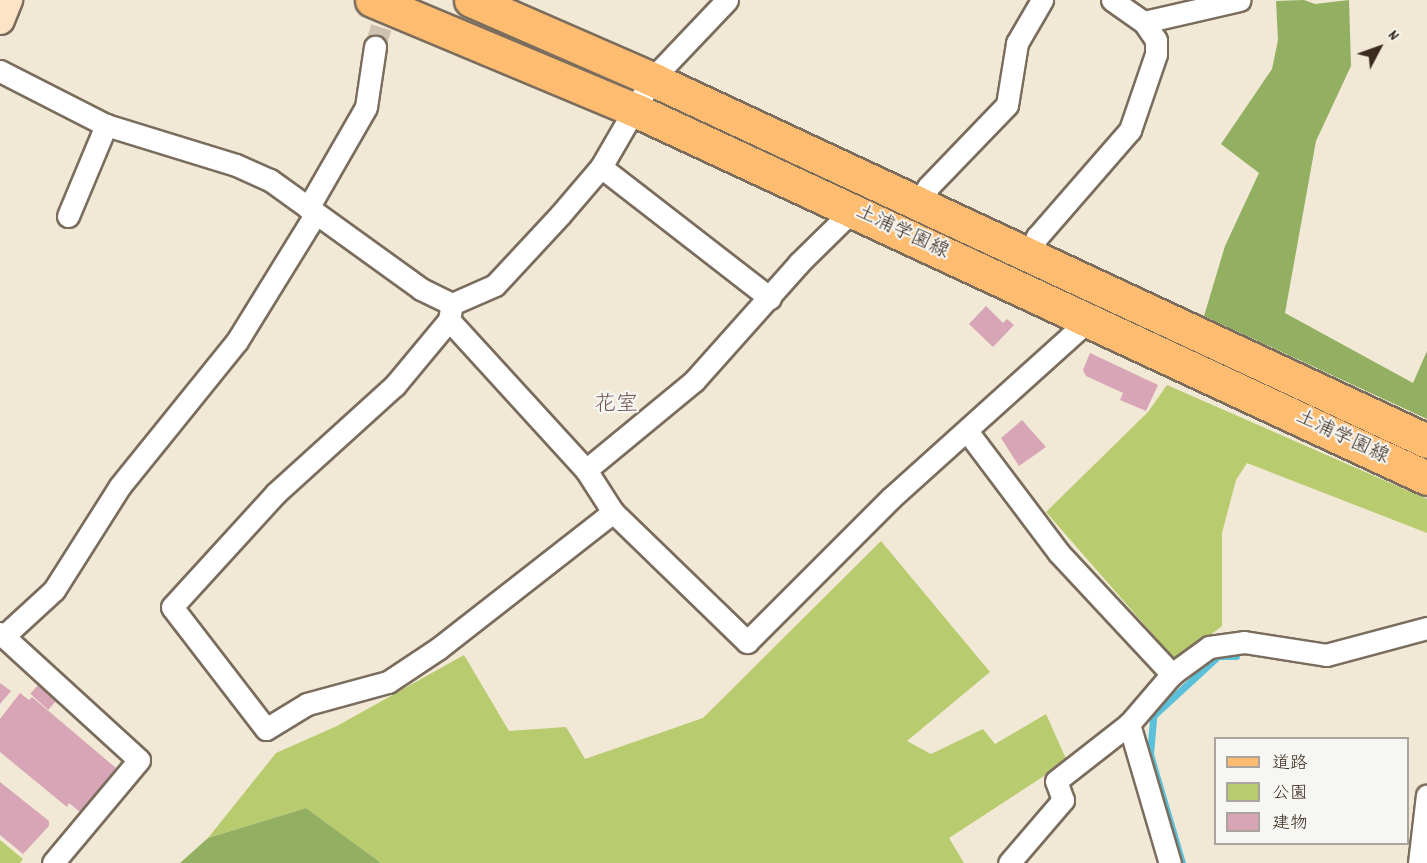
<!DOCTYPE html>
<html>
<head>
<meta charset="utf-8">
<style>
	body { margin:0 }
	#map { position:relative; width:1427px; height:863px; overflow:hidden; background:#f1e9d5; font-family:Dekko,"Klee One",sans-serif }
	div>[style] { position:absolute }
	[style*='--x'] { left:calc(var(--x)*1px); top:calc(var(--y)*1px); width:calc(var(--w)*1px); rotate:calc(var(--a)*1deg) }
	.green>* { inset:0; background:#b8cb6f }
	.forest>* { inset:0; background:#92af62 }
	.stream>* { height:7px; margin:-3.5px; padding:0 3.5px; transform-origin:3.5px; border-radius:3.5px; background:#5bc0d9 }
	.building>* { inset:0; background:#d7a5b5; transform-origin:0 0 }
	.minor-tunnel>* { height:21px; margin-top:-10.5px; transform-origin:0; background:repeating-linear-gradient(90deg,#cdc3b0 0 21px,transparent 0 31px) }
	.roads { filter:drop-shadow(2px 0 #7b6d5e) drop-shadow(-2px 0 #7b6d5e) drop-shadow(0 2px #7b6d5e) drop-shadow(0 -2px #7b6d5e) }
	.minor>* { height:21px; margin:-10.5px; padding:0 10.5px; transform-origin:10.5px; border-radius:10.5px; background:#fff }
	.secondary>* { height:28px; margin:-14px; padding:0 14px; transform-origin:14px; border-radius:14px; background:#fee4c6 }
	.primary>* { height:33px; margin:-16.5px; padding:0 16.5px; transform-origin:16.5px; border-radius:16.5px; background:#fdbc70 }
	span { translate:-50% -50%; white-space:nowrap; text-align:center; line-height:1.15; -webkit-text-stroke:4.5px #f6f6f2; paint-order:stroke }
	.street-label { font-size:20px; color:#3b2a1e }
	.quarter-label { font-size:22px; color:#725553 }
	.legend { position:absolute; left:1214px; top:737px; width:195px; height:108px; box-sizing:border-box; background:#f6f6f2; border:2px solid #aba49d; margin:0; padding:8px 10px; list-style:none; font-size:18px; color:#3b2a1e }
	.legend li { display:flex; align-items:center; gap:12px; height:30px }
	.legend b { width:30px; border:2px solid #aba49d }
	.north { position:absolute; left:1349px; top:18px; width:60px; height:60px; -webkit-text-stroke:4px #f6f6f2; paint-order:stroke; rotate:49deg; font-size:16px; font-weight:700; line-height:24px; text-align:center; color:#3b2a1e }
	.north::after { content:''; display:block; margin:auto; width:21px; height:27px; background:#3b2a1e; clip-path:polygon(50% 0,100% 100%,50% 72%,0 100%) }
</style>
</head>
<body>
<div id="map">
	<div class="green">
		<i style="clip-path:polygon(1167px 385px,1427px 499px,1427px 533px,1247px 463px,1236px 480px,1222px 533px,1222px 626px,1176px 661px,1046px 512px,1148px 412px)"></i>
		<i style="clip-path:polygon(881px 541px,990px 672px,907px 741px,931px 754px,983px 729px,995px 744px,1046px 714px,1067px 761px,949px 838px,964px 863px,381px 863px,306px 808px,208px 838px,276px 753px,337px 726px,464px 655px,509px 731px,566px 727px,585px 759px,703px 718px)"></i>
		<i style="clip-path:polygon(0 840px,23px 859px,20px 863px,0 863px)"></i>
	</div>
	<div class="forest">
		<i style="clip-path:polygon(1304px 0,1315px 4px,1349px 0,1351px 66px,1316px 141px,1285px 313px,1413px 383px,1427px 351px,1427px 419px,1204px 316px,1225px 246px,1259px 173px,1221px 144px,1272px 69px,1278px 40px,1276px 1px)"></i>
		<i style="clip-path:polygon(306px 808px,381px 863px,180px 863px,208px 838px)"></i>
	</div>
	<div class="stream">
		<i style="--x:1182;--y:863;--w:114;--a:-106.4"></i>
		<i style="--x:1150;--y:754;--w:38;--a:-85"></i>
		<i style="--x:1153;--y:716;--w:88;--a:-42.7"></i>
		<i style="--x:1218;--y:656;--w:18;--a:0"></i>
	</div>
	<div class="building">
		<i style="clip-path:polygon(986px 306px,1003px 323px,1007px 319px,1014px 325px,993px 347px,969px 324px)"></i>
		<i style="clip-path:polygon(1090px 353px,1158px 385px,1146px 411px,1120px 400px,1123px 393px,1086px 376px,1083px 370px)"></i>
		<i style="clip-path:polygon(1022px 420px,1046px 447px,1019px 466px,1001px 438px)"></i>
		<i style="clip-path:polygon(0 683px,11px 691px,0 704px)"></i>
		<i style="left:39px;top:684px;width:24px;height:13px;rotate:42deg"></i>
		<i style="clip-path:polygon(20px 693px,29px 700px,32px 697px,116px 768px,80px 812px,69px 803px,67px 807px,0 752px,0 719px)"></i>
		<i style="clip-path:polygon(0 782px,49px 821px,49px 826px,23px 854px,0 835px)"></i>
	</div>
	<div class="minor-tunnel">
		<i style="--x:375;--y:47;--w:49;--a:-72.3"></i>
	</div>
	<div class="roads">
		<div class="minor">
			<i style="--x:1112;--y:0;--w:39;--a:35"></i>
			<i style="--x:1144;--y:22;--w:98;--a:-12.9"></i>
			<i style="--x:0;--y:71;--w:119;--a:27"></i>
			<i style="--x:106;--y:125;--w:136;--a:17.1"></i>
			<i style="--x:236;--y:165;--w:37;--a:24"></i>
			<i style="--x:270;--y:180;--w:186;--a:35.8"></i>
			<i style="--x:421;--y:289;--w:34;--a:26"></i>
			<i style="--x:452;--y:304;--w:47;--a:-23.8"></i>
			<i style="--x:495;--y:285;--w:96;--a:-47.1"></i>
			<i style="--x:560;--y:215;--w:63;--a:-49.5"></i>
			<i style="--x:601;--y:167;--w:102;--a:-59.9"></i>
			<i style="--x:652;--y:79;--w:109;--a:-46.5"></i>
			<i style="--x:601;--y:167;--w:214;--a:37.8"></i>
			<i style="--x:920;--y:203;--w:18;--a:-63"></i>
			<i style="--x:928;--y:187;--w:114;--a:-46.1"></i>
			<i style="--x:1007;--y:105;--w:63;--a:-80.8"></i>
			<i style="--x:1017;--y:43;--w:50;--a:-59.8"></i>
			<i style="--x:308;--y:208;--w:116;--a:-60.1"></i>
			<i style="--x:366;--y:107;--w:61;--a:-81.5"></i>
			<i style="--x:68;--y:216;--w:99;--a:-67.3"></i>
			<i style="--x:1028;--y:256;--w:21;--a:-65"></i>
			<i style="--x:1037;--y:237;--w:142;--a:-49"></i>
			<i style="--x:1130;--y:130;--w:80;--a:-71.1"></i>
			<i style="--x:1156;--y:54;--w:14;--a:-90"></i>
			<i style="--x:1156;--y:40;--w:22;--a:-124"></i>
			<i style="--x:452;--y:304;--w:16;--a:101"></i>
			<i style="--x:449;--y:320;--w:85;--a:129.7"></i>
			<i style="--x:395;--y:385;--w:161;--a:137.8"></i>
			<i style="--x:276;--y:493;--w:154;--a:132.4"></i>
			<i style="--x:172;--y:607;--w:154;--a:52.4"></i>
			<i style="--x:266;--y:729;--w:48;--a:-31.4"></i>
			<i style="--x:307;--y:704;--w:84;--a:-15.2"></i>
			<i style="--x:388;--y:682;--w:61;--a:-33.7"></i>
			<i style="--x:439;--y:648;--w:221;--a:-38"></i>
			<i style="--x:449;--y:320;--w:203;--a:47.6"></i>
			<i style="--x:586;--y:470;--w:50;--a:57.3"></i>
			<i style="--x:613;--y:512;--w:187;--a:44.1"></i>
			<i style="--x:747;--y:642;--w:204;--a:-45"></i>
			<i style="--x:891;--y:498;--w:266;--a:-42"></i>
			<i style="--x:967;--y:431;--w:153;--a:53"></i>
			<i style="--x:1059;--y:553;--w:166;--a:47"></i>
			<i style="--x:586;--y:470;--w:140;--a:-39.5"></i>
			<i style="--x:694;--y:381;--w:158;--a:-48.3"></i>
			<i style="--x:799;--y:263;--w:76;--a:-44.5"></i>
			<i style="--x:0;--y:633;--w:188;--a:42.4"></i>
			<i style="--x:139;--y:760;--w:134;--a:129.9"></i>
			<i style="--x:4;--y:636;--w:68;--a:-42.6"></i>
			<i style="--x:54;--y:590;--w:123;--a:-57.6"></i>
			<i style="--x:120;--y:486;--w:186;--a:-51.1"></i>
			<i style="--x:237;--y:341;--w:150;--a:-58.3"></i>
			<i style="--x:1129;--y:724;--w:145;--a:73.6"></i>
			<i style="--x:1009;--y:863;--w:83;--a:-49.4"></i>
			<i style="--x:1063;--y:800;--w:20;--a:-110"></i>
			<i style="--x:1056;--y:781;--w:93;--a:-38"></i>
			<i style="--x:1129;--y:724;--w:66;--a:-49.3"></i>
			<i style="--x:1172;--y:674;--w:46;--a:-36.1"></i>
			<i style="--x:1209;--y:647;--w:35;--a:-8"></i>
			<i style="--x:1244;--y:642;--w:83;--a:9"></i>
			<i style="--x:1326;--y:655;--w:105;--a:-15"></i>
			<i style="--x:1419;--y:863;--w:68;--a:-83.3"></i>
		</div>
		<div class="secondary">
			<i style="--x:0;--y:20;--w:22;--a:-68"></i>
		</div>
		<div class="primary">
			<i style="--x:372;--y:0;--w:285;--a:22.7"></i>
			<i style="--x:635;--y:110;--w:873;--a:24.92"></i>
			<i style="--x:471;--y:0;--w:197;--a:23.6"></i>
			<i style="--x:652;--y:79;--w:855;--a:25.04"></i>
		</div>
	</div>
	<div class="street-label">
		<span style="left:902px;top:233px;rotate:25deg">土浦学園線</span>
		<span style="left:1342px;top:438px;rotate:25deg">土浦学園線</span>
	</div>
	<div class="quarter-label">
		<span style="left:616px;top:406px">花室</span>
	</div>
	<ul class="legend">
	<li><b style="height:8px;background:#fdbc70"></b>道路</li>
	<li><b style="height:16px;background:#b8cb6f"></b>公園</li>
	<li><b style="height:16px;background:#d7a5b5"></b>建物</li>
	</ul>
	<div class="north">N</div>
</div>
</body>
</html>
